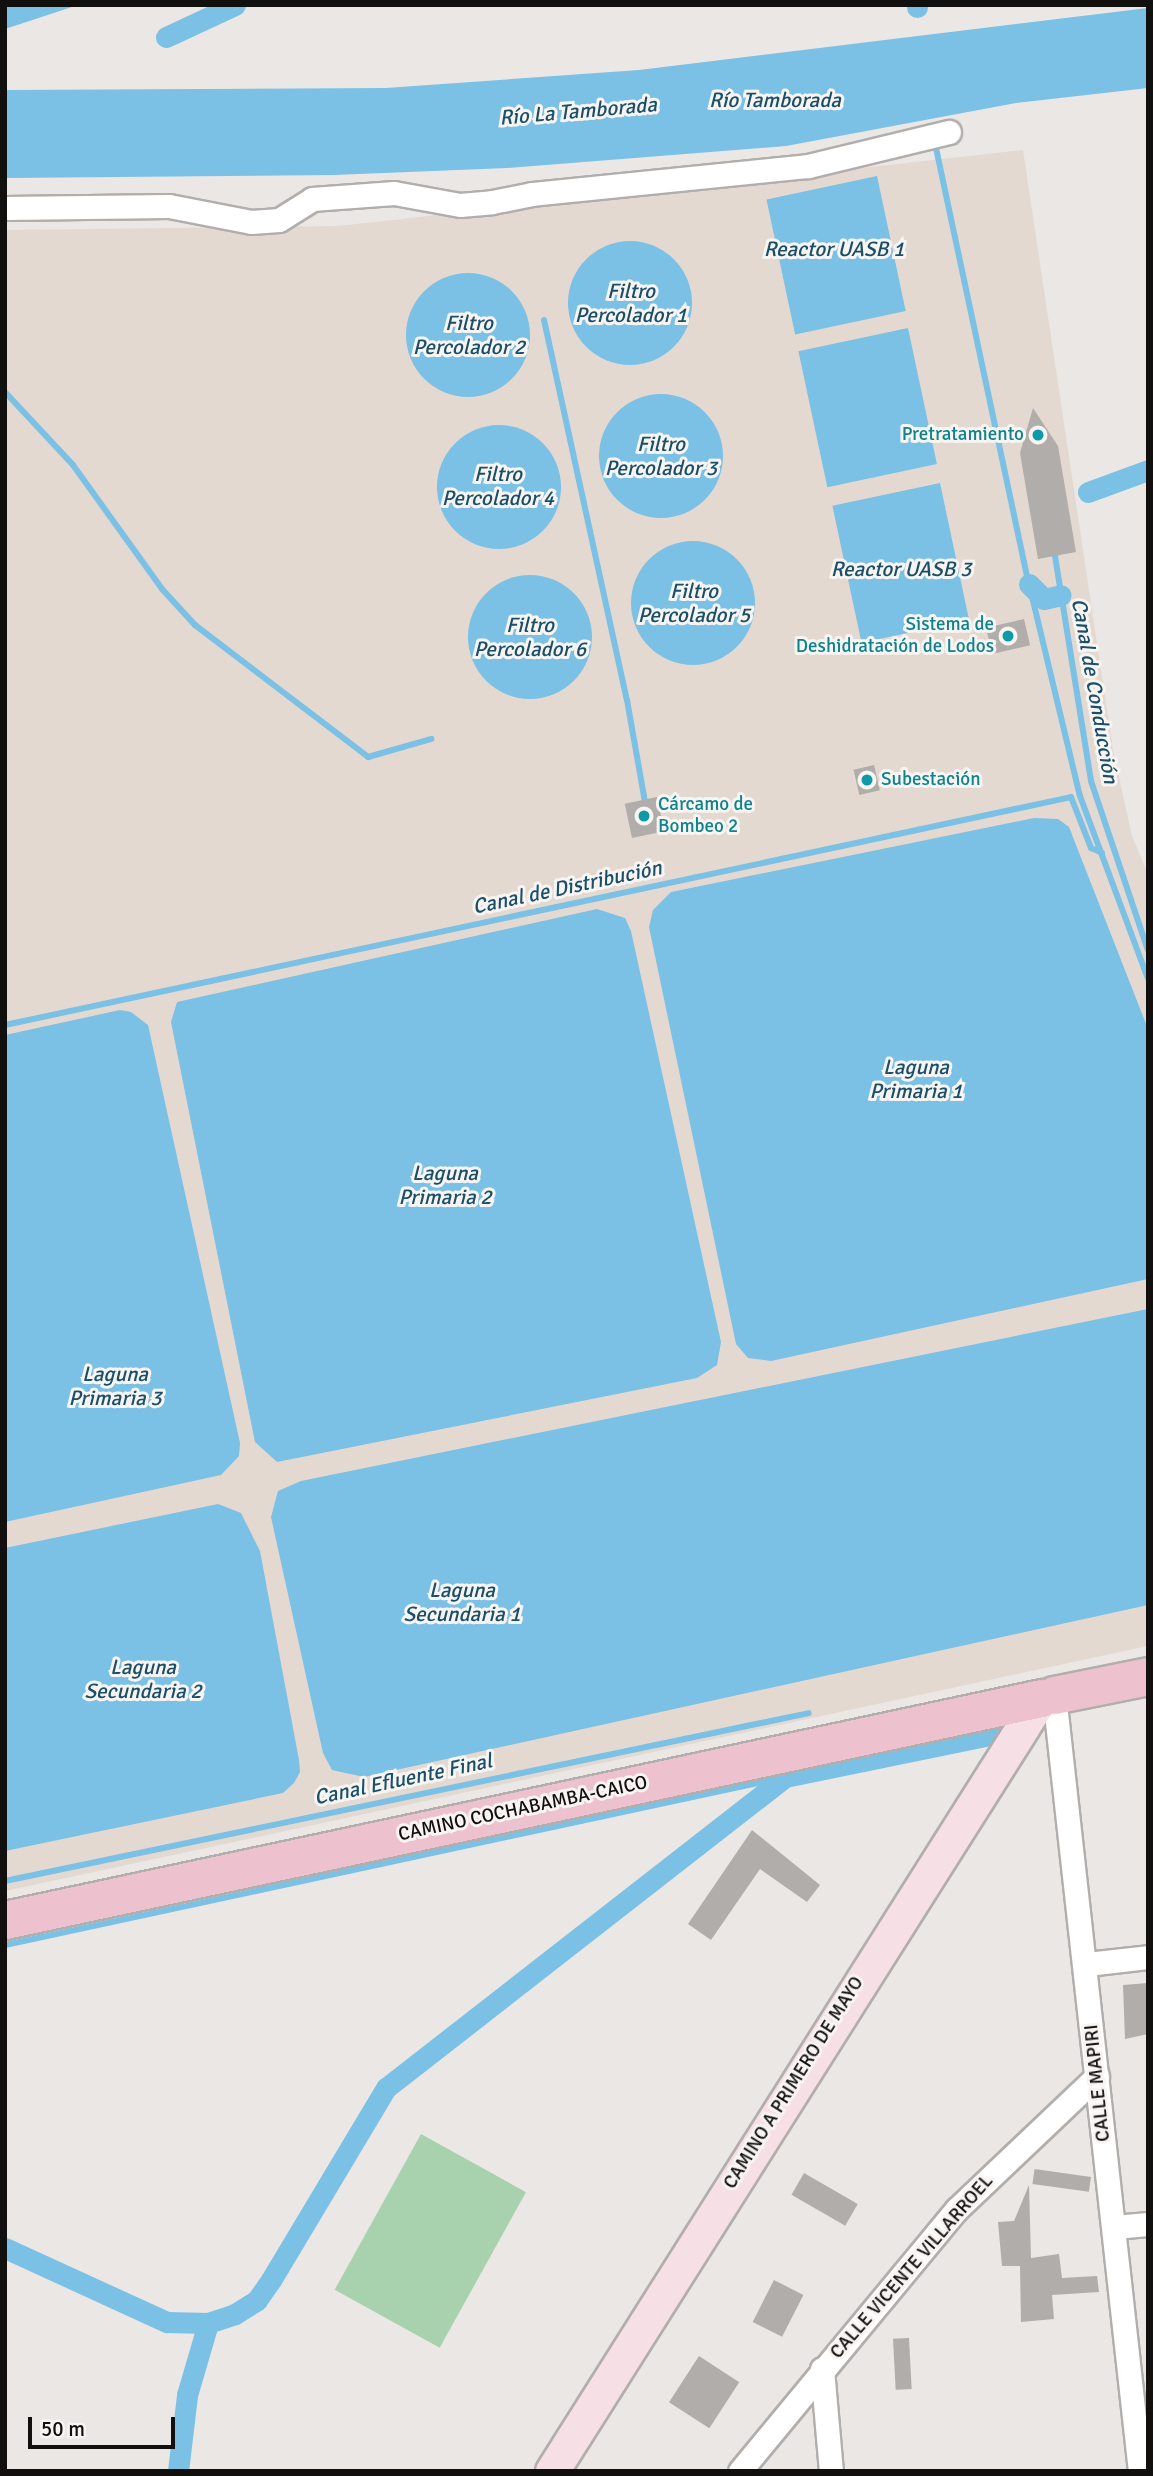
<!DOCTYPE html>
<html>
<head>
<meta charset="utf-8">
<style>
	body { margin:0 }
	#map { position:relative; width:1153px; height:2476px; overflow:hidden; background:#eae7e4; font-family:Signika,sans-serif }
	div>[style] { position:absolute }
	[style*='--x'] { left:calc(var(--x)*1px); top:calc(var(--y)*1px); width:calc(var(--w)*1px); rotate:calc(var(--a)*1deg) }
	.built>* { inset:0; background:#e3d9d1 }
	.green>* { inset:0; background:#a8d2ad; transform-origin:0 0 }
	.water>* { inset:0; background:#7bc0e5; transform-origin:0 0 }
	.round { border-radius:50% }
	.stream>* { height:6px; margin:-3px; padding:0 3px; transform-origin:3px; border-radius:3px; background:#7bc0e5 }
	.canal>* { height:21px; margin:-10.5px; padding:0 10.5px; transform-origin:10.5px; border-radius:10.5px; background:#7bc0e5 }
	.building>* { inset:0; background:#b0adaa; transform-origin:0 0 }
	.roads { filter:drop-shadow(2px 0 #b1aeac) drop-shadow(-2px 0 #b1aeac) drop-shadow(0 2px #b1aeac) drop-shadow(0 -2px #b1aeac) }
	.minor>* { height:23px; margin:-11.5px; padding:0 11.5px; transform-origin:11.5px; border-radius:11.5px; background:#fff }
	.secondary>* { height:33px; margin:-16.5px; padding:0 16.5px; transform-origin:16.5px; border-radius:16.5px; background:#f6e0e6 }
	.primary>* { height:37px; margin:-18.5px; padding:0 18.5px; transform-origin:18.5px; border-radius:18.5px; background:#edc1cd }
	.dots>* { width:19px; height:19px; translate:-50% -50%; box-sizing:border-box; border:4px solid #f7f4f1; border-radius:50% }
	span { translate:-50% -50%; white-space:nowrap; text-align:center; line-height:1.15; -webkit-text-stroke:6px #f7f4f1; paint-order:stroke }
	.culture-label { font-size:19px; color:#0d838f }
	.right { translate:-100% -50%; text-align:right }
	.left { translate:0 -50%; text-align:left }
	.street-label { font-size:19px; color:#11100f }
	.water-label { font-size:21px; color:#194f69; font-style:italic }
	.frame { position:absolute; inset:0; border:7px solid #11100f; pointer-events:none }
	.scale { position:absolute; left:28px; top:2417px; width:147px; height:32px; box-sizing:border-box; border:4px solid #11100f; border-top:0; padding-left:9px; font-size:21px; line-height:24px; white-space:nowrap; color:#11100f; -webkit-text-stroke:5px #f7f4f1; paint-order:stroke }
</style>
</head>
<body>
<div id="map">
	<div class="built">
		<i style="clip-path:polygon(1023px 150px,1113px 750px,1132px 836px,1148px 874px,1148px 1646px,5px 1891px,5px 230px,338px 226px)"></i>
	</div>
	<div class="green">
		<i style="left:421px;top:2134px;width:120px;height:178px;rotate:29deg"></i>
	</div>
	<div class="water">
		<i style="clip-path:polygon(5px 5px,78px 5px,5px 29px)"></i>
		<i style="clip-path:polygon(1148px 8px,1148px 88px,1016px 103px,786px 146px,507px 168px,334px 175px,5px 178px,5px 90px,386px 88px,639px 70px)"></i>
		<i style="left:877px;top:176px;width:138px;height:113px;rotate:78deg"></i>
		<i class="round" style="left:568px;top:241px;width:124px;height:124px"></i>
		<i class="round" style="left:406px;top:273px;width:124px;height:124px"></i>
		<i style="left:908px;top:328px;width:139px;height:112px;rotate:78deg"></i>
		<i class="round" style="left:599px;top:394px;width:124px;height:124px"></i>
		<i class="round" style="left:437px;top:425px;width:124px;height:124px"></i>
		<i style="left:940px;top:483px;width:140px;height:110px;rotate:78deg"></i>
		<i class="round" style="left:631px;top:541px;width:124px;height:124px"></i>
		<i class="round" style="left:468px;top:575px;width:124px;height:124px"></i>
		<i style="clip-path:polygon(1034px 818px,1058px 819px,1069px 827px,1148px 1029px,1148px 1279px,771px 1361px,748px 1358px,736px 1344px,649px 927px,653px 910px,671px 892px)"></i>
		<i style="clip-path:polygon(597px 909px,625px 918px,631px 931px,721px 1342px,717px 1365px,697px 1378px,277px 1462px,255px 1442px,171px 1022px,177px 1002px)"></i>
		<i style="clip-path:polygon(120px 1010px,131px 1012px,148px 1025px,240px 1443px,239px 1456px,221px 1475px,5px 1522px,5px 1035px)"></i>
		<i style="clip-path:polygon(1148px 1309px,1148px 1605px,364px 1777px,332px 1770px,323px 1753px,271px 1517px,278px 1491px,301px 1481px)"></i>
		<i style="clip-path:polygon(218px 1504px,241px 1513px,260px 1551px,299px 1760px,300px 1772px,294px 1783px,283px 1793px,5px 1851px,5px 1548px)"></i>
	</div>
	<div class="stream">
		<i style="--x:936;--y:148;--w:446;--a:78"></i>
		<i style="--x:1029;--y:584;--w:218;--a:76.5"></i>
		<i style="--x:1080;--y:796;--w:195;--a:69.6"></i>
		<i style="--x:544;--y:320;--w:389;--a:77.7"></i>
		<i style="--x:627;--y:700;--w:110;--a:80"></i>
		<i style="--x:5;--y:392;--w:100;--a:47"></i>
		<i style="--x:73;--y:465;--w:153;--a:54.3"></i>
		<i style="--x:162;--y:589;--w:49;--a:47.5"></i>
		<i style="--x:195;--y:625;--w:218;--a:37.3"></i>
		<i style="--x:368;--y:757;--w:66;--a:-15.9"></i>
		<i style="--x:1055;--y:556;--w:228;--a:80.9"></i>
		<i style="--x:1091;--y:781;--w:178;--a:71.4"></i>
		<i style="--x:5;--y:1025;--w:1090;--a:-12.07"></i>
		<i style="--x:1071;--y:797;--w:55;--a:68.6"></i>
		<i style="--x:1091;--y:848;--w:12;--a:24"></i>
		<i style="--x:5;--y:1881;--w:821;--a:-11.8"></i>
		<i style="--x:5;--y:1945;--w:798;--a:-12.15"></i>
	</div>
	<div class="canal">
		<i style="--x:917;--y:7;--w:2;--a:-90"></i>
		<i style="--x:166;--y:37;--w:76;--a:-24.9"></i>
		<i style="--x:1088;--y:492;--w:64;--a:-20.1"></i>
		<i style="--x:1029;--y:584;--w:21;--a:45"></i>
		<i style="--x:1044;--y:599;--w:17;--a:-13"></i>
		<i style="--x:5;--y:2248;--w:178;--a:24.6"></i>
		<i style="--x:167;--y:2322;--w:41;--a:1.4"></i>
		<i style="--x:208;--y:2323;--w:28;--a:-18"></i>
		<i style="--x:235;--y:2314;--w:26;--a:-32"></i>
		<i style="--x:257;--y:2300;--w:24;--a:-55"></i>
		<i style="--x:271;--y:2280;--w:224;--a:-59.1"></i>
		<i style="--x:386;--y:2088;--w:506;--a:-37.93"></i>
		<i style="--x:785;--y:1777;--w:218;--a:-11.6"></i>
		<i style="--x:178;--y:2471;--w:77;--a:-83.2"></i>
		<i style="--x:187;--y:2395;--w:75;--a:-73.7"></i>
	</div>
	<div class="building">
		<i style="clip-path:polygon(1033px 408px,1058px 446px,1076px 552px,1038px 559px,1020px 453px)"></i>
		<i style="left:1024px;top:619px;width:27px;height:39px;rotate:77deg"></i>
		<i style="left:874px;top:765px;width:26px;height:21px;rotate:77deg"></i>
		<i style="left:657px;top:797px;width:35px;height:33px;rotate:78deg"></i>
		<i style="clip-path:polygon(752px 1830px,820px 1885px,807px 1902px,760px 1869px,711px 1940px,688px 1924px)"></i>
		<i style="clip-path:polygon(1148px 1983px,1148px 2034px,1125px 2039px,1123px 1985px)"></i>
		<i style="left:804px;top:2173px;width:62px;height:25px;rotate:30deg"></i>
		<i style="left:1091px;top:2177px;width:15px;height:57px;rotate:98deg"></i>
		<i style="clip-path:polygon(1029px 2185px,1031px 2258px,1059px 2254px,1062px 2278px,1097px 2276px,1099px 2292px,1052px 2295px,1054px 2319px,1021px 2322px,1020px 2266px,1002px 2266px,998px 2222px,1014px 2221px)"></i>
		<i style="left:774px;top:2280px;width:33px;height:47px;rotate:27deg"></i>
		<i style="left:909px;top:2338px;width:51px;height:16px;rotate:87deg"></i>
		<i style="left:699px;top:2356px;width:48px;height:55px;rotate:33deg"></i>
	</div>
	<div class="roads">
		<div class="minor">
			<i style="--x:5;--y:208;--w:164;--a:-0.7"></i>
			<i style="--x:169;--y:206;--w:84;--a:11"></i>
			<i style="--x:251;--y:222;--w:28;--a:-4"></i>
			<i style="--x:279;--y:220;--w:39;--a:-32"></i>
			<i style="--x:312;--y:199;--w:82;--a:-4.2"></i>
			<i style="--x:394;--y:193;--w:67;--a:10.3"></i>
			<i style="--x:460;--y:205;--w:32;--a:-5"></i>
			<i style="--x:492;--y:202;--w:41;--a:-11.3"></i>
			<i style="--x:532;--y:194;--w:277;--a:-5.8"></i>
			<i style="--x:808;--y:166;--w:145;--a:-13.6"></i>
			<i style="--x:1054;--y:1695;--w:781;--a:83.68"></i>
			<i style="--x:1087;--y:1964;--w:61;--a:-6.5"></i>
			<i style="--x:1114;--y:2227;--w:34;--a:-5"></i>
			<i style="--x:822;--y:2369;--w:102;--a:85"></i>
			<i style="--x:740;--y:2471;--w:340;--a:-50.4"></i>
			<i style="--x:957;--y:2209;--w:193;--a:-43.5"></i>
		</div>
		<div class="secondary">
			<i style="--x:552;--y:2471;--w:915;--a:-57.68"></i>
			<i style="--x:1041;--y:1698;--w:13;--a:-13"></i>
		</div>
		<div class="primary">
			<i style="--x:1054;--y:1695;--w:96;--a:-11.4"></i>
			<i style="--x:5;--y:1920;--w:1060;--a:-12.09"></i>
		</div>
	</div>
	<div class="dots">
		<i style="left:1038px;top:435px;background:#0f9aa8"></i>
		<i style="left:1008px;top:636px;background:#0f9aa8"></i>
		<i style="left:867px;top:780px;background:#0f9aa8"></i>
		<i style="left:644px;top:816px;background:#0f9aa8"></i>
	</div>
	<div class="culture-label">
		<span class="right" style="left:1024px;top:435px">Pretratamiento</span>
		<span class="right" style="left:994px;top:636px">Sistema de<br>Deshidratación de Lodos</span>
		<span class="left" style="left:881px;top:780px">Subestación</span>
		<span class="left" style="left:658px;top:816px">Cárcamo de<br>Bombeo 2</span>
	</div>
	<div class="street-label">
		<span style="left:523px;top:1809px;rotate:-12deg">CAMINO COCHABAMBA-CAICO</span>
		<span style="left:794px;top:2083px;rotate:-58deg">CAMINO A PRIMERO DE MAYO</span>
		<span style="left:1098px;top:2083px;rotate:-96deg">CALLE MAPIRI</span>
		<span style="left:912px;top:2267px;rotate:-49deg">CALLE VICENTE VILLARROEL</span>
	</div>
	<div class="water-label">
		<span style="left:775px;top:100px">Río Tamborada</span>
		<span style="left:578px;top:111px;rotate:-5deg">Río La Tamborada</span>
		<span style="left:834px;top:249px">Reactor UASB 1</span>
		<span style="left:631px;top:303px">Filtro<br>Percolador 1</span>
		<span style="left:469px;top:335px">Filtro<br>Percolador 2</span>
		<span style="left:661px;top:456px">Filtro<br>Percolador 3</span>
		<span style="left:498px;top:486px">Filtro<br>Percolador 4</span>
		<span style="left:901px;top:569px">Reactor UASB 3</span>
		<span style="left:694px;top:603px">Filtro<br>Percolador 5</span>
		<span style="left:530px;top:637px">Filtro<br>Percolador 6</span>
		<span style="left:1095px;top:691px;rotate:80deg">Canal de Conducción</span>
		<span style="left:567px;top:887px;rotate:-12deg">Canal de Distribución</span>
		<span style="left:916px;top:1079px">Laguna<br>Primaria 1</span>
		<span style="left:445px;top:1185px">Laguna<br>Primaria 2</span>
		<span style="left:115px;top:1386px">Laguna<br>Primaria 3</span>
		<span style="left:462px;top:1602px">Laguna<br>Secundaria 1</span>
		<span style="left:143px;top:1679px">Laguna<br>Secundaria 2</span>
		<span style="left:403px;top:1779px;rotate:-12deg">Canal Efluente Final</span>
	</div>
	<div class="frame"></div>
	<div class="scale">50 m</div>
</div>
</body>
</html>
